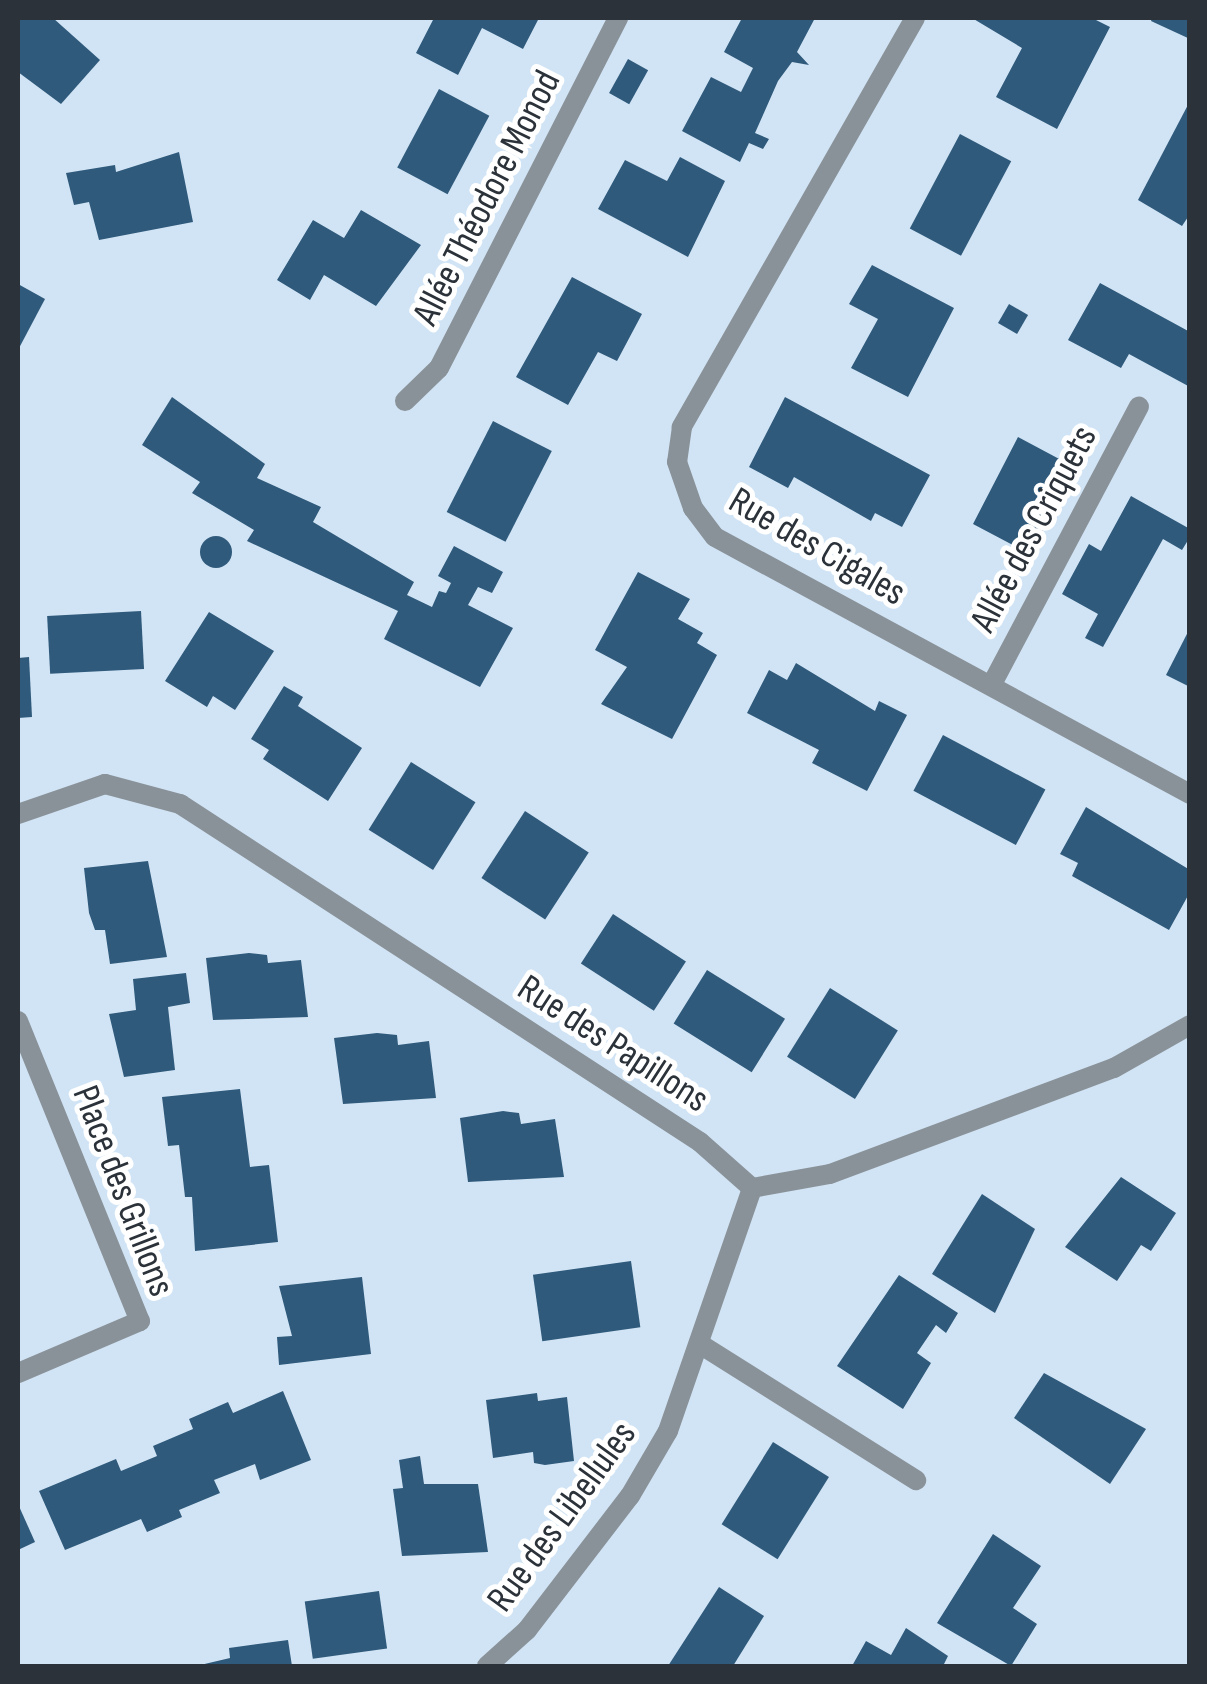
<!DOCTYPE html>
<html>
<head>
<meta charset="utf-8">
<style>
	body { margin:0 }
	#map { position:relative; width:1207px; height:1684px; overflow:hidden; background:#d1e4f5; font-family:"Sofia Sans Condensed",sans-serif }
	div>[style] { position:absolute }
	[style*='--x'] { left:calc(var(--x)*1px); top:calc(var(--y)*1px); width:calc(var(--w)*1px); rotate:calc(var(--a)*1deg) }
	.building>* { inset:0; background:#2f5a7b; transform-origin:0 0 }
	.round { border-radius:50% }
	.minor>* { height:20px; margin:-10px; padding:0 10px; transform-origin:10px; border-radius:10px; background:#8a9299 }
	span { translate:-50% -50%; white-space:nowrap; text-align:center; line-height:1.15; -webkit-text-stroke:10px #fff; paint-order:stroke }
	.street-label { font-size:38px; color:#2b3239 }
	.frame { position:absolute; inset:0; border:20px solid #2b3239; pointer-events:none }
</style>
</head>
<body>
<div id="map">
	<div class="building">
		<i style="clip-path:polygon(18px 18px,53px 18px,100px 60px,61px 104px,18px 72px)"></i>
		<i style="clip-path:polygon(434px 18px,539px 18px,523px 49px,482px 28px,458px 75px,416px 53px)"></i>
		<i style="clip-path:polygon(742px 18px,815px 18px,797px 52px,809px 65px,792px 62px,778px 81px,755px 133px,769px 139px,763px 149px,749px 143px,740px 162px,682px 131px,711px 77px,741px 92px,753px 68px,724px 52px)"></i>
		<i style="clip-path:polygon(972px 18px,1092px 18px,1110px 27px,1057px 129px,996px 97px,1022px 48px)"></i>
		<i style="clip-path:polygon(1152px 18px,1190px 18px,1190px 39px,1151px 21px)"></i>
		<i style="left:628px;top:59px;width:23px;height:39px;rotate:29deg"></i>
		<i style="left:439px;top:89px;width:57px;height:89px;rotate:28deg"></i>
		<i style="clip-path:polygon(1190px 101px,1190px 214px,1182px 226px,1138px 200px)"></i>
		<i style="left:960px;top:134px;width:58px;height:107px;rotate:28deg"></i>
		<i style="clip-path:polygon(179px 152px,193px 222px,99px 240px,89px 202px,74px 205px,66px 173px,115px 165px,116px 172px)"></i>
		<i style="clip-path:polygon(680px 157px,725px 181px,688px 257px,598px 209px,625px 160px,667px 181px)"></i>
		<i style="clip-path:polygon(361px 210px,421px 245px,376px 306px,324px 275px,310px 300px,277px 280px,313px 220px,344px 238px)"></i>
		<i style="clip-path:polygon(872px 265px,954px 308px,908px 397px,851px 368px,878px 319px,849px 304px)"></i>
		<i style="clip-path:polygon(572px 277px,642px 314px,617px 361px,598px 352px,568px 405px,516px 377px)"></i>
		<i style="clip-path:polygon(1100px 283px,1190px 332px,1190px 387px,1129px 354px,1121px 368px,1068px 340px)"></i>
		<i style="clip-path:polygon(18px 284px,45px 299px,18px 350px)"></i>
		<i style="left:1009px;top:304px;width:22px;height:22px;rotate:30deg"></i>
		<i style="clip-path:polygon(172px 397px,265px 464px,257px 478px,321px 507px,313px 522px,414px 582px,407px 595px,432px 607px,439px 591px,446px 593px,451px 583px,438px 576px,454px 546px,503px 572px,492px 593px,478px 587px,468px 605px,513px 628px,480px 687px,384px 639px,398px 611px,247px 541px,254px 530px,192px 493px,200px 482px,142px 445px)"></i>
		<i style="clip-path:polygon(785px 397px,930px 475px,902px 527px,875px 513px,871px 521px,794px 477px,788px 488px,749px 467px)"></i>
		<i style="left:493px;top:421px;width:66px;height:102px;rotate:27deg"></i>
		<i style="clip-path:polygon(1018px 437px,1063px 461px,1043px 499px,1056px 505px,1030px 554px,973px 524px)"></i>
		<i style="clip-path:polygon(1131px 496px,1190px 529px,1190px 537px,1182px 550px,1163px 539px,1103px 647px,1085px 638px,1098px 614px,1062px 594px,1089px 544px,1101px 551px)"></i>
		<i class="round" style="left:200px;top:536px;width:32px;height:32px"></i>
		<i style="clip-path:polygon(638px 572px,690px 599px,678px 619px,703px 633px,697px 643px,717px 655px,672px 739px,601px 704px,627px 667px,595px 650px)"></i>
		<i style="left:141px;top:611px;width:58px;height:94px;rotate:87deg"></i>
		<i style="clip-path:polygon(209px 612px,274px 651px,235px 710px,213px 696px,207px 707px,165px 681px)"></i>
		<i style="clip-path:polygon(1190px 628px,1190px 687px,1166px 675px)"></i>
		<i style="clip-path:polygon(29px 657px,32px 717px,18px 718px,18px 658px)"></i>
		<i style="clip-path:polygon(796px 663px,875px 711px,879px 701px,907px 715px,867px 791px,812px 763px,819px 750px,747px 713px,769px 670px,787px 680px)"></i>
		<i style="clip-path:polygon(284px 686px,303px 697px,298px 706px,362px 748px,328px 801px,263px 759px,269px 750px,251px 739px)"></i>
		<i style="left:943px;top:735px;width:116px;height:63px;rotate:28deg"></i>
		<i style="left:411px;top:762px;width:76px;height:80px;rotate:32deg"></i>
		<i style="clip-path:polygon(1086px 807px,1190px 870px,1190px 892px,1169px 930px,1072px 876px,1078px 863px,1060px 854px)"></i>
		<i style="left:525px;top:811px;width:76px;height:80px;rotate:33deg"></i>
		<i style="clip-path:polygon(148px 861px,167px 957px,110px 964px,105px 930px,95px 930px,89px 913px,84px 868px)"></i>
		<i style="left:613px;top:914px;width:87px;height:59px;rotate:33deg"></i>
		<i style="clip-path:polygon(249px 953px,267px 955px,268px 963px,301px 960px,308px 1017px,213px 1020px,206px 958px)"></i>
		<i style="left:707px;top:970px;width:92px;height:63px;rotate:32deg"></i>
		<i style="clip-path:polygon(186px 973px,190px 1003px,168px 1007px,175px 1070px,124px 1077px,109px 1014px,136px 1010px,133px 979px)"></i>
		<i style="left:830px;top:988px;width:80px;height:81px;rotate:32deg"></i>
		<i style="clip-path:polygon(377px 1033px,397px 1035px,398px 1045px,429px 1041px,436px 1098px,343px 1104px,334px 1038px)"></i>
		<i style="clip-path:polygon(240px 1089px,250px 1167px,269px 1165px,278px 1242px,195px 1251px,192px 1197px,185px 1197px,179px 1145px,168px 1146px,162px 1097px)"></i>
		<i style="clip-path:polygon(503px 1111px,519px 1113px,521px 1124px,555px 1119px,564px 1177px,468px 1182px,460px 1118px)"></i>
		<i style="clip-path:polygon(1121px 1177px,1176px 1213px,1151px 1251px,1141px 1245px,1117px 1281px,1065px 1247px)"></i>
		<i style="clip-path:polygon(982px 1194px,1035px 1229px,995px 1313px,932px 1274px)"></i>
		<i style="left:631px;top:1261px;width:67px;height:99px;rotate:82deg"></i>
		<i style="clip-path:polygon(899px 1275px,958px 1313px,946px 1333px,936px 1325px,917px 1353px,931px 1363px,903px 1409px,837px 1366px)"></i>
		<i style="clip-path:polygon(362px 1277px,371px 1354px,279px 1365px,277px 1337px,292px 1336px,279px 1286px)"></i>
		<i style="clip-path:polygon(1044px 1373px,1146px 1429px,1110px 1484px,1014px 1418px)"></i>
		<i style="clip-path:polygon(283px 1391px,311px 1460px,260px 1480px,255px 1464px,214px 1480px,220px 1493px,179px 1510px,182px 1517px,147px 1532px,141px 1519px,65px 1550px,39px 1491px,116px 1459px,121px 1471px,157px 1456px,153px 1446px,193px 1429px,189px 1419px,228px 1402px,233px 1413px)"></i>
		<i style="clip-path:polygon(537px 1393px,538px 1401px,567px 1397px,574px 1461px,545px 1465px,534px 1463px,533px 1452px,493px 1458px,486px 1400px)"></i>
		<i style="left:773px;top:1442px;width:66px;height:97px;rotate:32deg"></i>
		<i style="clip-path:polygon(420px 1456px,424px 1484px,478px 1484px,488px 1552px,402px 1556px,393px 1489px,403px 1488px,399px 1460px)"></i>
		<i style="clip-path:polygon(18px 1504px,35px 1542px,18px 1550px)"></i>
		<i style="clip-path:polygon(993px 1534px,1041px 1566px,1013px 1608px,1037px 1624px,1011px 1666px,937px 1623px)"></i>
		<i style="clip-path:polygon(719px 1587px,764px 1616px,733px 1666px,668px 1666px)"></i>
		<i style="left:379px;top:1591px;width:58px;height:75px;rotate:82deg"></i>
		<i style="clip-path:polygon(906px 1628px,948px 1656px,943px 1666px,852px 1666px,866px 1641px,891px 1655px)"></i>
		<i style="clip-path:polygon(288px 1640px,292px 1666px,196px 1666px,230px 1658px,229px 1648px)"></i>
	</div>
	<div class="minor">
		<i style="--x:915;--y:18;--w:471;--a:119.7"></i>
		<i style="--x:682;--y:427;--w:35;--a:98"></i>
		<i style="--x:677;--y:462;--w:49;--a:70.8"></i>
		<i style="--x:693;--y:508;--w:36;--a:53"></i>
		<i style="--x:715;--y:537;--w:540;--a:28.42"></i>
		<i style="--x:405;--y:401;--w:47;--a:-44.1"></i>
		<i style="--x:439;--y:368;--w:393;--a:-62.9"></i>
		<i style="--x:992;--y:684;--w:314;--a:-62.1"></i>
		<i style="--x:18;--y:814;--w:92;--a:-19"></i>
		<i style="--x:105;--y:784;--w:78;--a:14.9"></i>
		<i style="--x:180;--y:804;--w:620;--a:33.02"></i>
		<i style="--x:700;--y:1142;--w:69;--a:41.5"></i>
		<i style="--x:752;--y:1188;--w:79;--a:-10.2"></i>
		<i style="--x:830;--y:1174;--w:303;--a:-20.5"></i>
		<i style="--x:1114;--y:1068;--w:87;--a:-29.5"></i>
		<i style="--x:18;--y:1021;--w:324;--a:67.9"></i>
		<i style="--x:140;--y:1321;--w:133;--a:156.9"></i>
		<i style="--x:703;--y:1346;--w:252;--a:32.2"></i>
		<i style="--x:487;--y:1666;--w:54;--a:-42"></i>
		<i style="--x:527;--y:1630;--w:169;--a:-52.5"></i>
		<i style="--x:630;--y:1496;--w:75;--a:-59.7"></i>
		<i style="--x:668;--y:1431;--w:257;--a:-70.9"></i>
	</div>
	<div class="street-label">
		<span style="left:487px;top:198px;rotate:-63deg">Allée Théodore Monod</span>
		<span style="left:1034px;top:529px;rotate:-62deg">Allée des Criquets</span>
		<span style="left:817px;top:547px;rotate:30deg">Rue des Cigales</span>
		<span style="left:613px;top:1044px;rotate:33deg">Rue des Papillons</span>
		<span style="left:123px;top:1191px;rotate:69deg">Place des Grillons</span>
		<span style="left:562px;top:1517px;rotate:-54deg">Rue des Libellules</span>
	</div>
	<div class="frame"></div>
</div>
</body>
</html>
